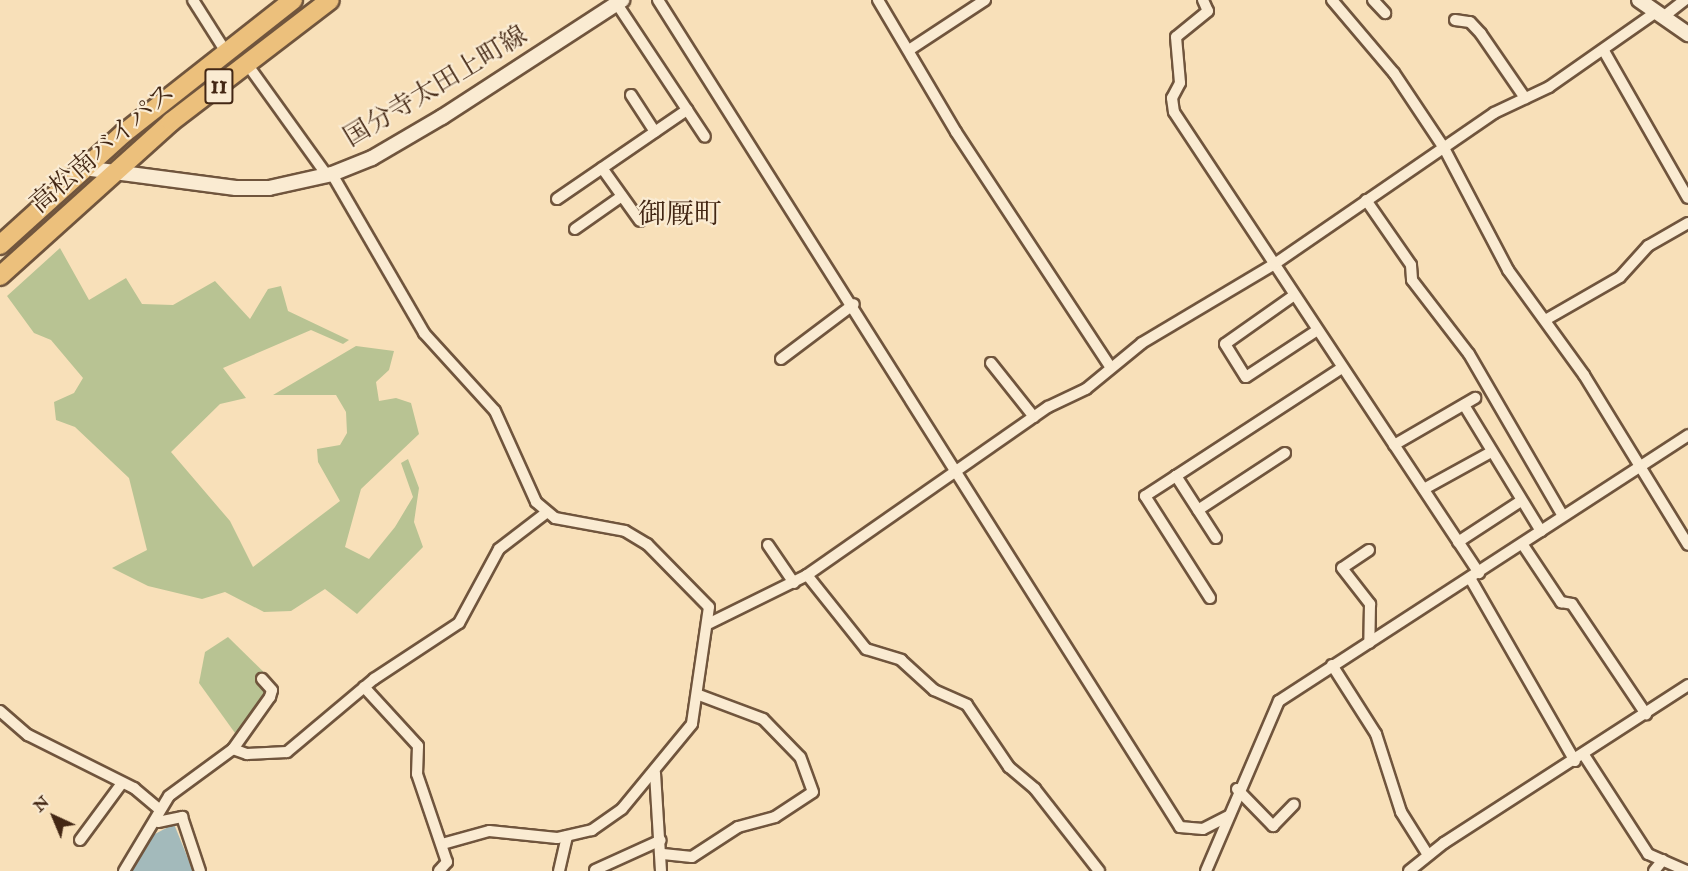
<!DOCTYPE html>
<html>
<head>
<meta charset="utf-8">
<style>
	body { margin:0 }
	#map { position:relative; width:1688px; height:871px; overflow:hidden; background:#f8e0b9; font-family:"IM FELL Double Pica","Noto Serif JP",serif }
	div>[style] { position:absolute }
	[style*='--x'] { left:calc(var(--x)*1px); top:calc(var(--y)*1px); width:calc(var(--w)*1px); rotate:calc(var(--a)*1deg) }
	.green>* { inset:0; background:#b8c393 }
	.water>* { inset:0; background:#a3babb }
	.roads { filter:drop-shadow(2px 0 #70553d) drop-shadow(-2px 0 #70553d) drop-shadow(0 2px #70553d) drop-shadow(0 -2px #70553d) }
	.street>* { height:10px; margin:-5px; padding:0 5px; transform-origin:5px; border-radius:5px; background:#faebd2 }
	.secondary>* { height:14px; margin:-7px; padding:0 7px; transform-origin:7px; border-radius:7px; background:#faebd2 }
	.highway>* { height:18px; margin:-9px; padding:0 9px; transform-origin:9px; border-radius:9px; background:#ecc07c }
	span { translate:-50% -50%; white-space:nowrap; text-align:center; line-height:1.15; -webkit-text-stroke:4.5px #faebd2; paint-order:stroke }
	.shield-label span { padding:2px 4px; background:#faebd2; border:2px solid; border-radius:4px; -webkit-text-stroke-width:0 }
	.shield-label { font-size:24px; color:#432714; font-weight:700 }
	.street-label { font-size:26px; color:#432714 }
	.quarter-label { font-size:28px; color:#432714 }
	.north { position:absolute; left:24px; top:787px; width:60px; height:60px; -webkit-text-stroke:4px #faebd2; paint-order:stroke; rotate:316deg; font-size:16px; font-weight:700; line-height:24px; text-align:center; color:#432714 }
	.north::after { content:''; display:block; margin:auto; width:21px; height:27px; background:#432714; clip-path:polygon(50% 0,100% 100%,50% 72%,0 100%) }
</style>
</head>
<body>
<div id="map">
	<div class="green">
		<i style="clip-path:polygon(60px 248px,89px 300px,126px 278px,142px 304px,173px 305px,215px 281px,250px 319px,268px 289px,281px 286px,288px 311px,349px 340px,343px 344px,311px 330px,223px 368px,246px 398px,220px 404px,171px 452px,230px 521px,253px 567px,340px 501px,318px 462px,317px 449px,340px 445px,347px 433px,346px 412px,336px 395px,273px 395px,356px 346px,394px 351px,389px 370px,376px 382px,379px 401px,396px 398px,411px 403px,419px 434px,361px 489px,345px 547px,369px 559px,395px 527px,413px 497px,401px 463px,408px 459px,419px 488px,414px 522px,423px 547px,357px 614px,325px 589px,291px 611px,264px 612px,225px 592px,202px 599px,148px 586px,112px 568px,147px 550px,129px 478px,75px 427px,56px 420px,54px 402px,74px 393px,83px 378px,51px 340px,34px 333px,7px 296px)"></i>
		<i style="clip-path:polygon(228px 637px,278px 686px,235px 733px,199px 683px,205px 652px)"></i>
	</div>
	<div class="water">
		<i style="clip-path:polygon(174px 824px,193px 871px,132px 871px,153px 835px)"></i>
	</div>
	<div class="roads">
		<div class="street">
			<i style="--x:193;--y:0;--w:62;--a:57.6"></i>
			<i style="--x:658;--y:0;--w:978;--a:57.74"></i>
			<i style="--x:1180;--y:827;--w:23;--a:5"></i>
			<i style="--x:1203;--y:829;--w:28;--a:-27"></i>
			<i style="--x:878;--y:0;--w:153;--a:59.4"></i>
			<i style="--x:956;--y:132;--w:280;--a:56.7"></i>
			<i style="--x:1203;--y:0;--w:12;--a:66"></i>
			<i style="--x:1208;--y:11;--w:41;--a:140.9"></i>
			<i style="--x:1176;--y:37;--w:46;--a:85"></i>
			<i style="--x:1180;--y:83;--w:17;--a:118"></i>
			<i style="--x:1172;--y:98;--w:14;--a:82"></i>
			<i style="--x:1174;--y:112;--w:553;--a:56.51"></i>
			<i style="--x:1332;--y:0;--w:96;--a:49.7"></i>
			<i style="--x:1394;--y:73;--w:90;--a:56.3"></i>
			<i style="--x:1444;--y:148;--w:138;--a:62.3"></i>
			<i style="--x:1508;--y:270;--w:130;--a:54.1"></i>
			<i style="--x:1584;--y:375;--w:199;--a:58.5"></i>
			<i style="--x:1373;--y:0;--w:18;--a:47"></i>
			<i style="--x:617;--y:4;--w:159;--a:56.5"></i>
			<i style="--x:1663;--y:17;--w:28;--a:-38"></i>
			<i style="--x:1455;--y:20;--w:15;--a:8"></i>
			<i style="--x:1470;--y:22;--w:16;--a:47"></i>
			<i style="--x:1481;--y:34;--w:78;--a:55.5"></i>
			<i style="--x:909;--y:50;--w:91;--a:-33.3"></i>
			<i style="--x:1604;--y:51;--w:169;--a:60.3"></i>
			<i style="--x:247;--y:64;--w:135;--a:54.3"></i>
			<i style="--x:631;--y:95;--w:44;--a:57"></i>
			<i style="--x:602;--y:168;--w:65;--a:54.4"></i>
			<i style="--x:332;--y:174;--w:184;--a:59.9"></i>
			<i style="--x:424;--y:333;--w:105;--a:47.7"></i>
			<i style="--x:495;--y:411;--w:100;--a:65.7"></i>
			<i style="--x:536;--y:502;--w:25;--a:40"></i>
			<i style="--x:555;--y:518;--w:71;--a:10.5"></i>
			<i style="--x:625;--y:531;--w:26;--a:31"></i>
			<i style="--x:647;--y:544;--w:88;--a:45.5"></i>
			<i style="--x:709;--y:607;--w:118;--a:98.3"></i>
			<i style="--x:692;--y:724;--w:110;--a:129.5"></i>
			<i style="--x:622;--y:809;--w:37;--a:145"></i>
			<i style="--x:592;--y:830;--w:36;--a:167"></i>
			<i style="--x:557;--y:838;--w:68;--a:-174.1"></i>
			<i style="--x:489;--y:831;--w:49;--a:164.5"></i>
			<i style="--x:557;--y:199;--w:158;--a:-34.4"></i>
			<i style="--x:1366;--y:200;--w:79;--a:55.3"></i>
			<i style="--x:1411;--y:265;--w:15;--a:86"></i>
			<i style="--x:1412;--y:280;--w:93;--a:52.4"></i>
			<i style="--x:1469;--y:354;--w:187;--a:59.9"></i>
			<i style="--x:575;--y:229;--w:57;--a:-35.1"></i>
			<i style="--x:1293;--y:296;--w:83;--a:144.8"></i>
			<i style="--x:1225;--y:344;--w:39;--a:58"></i>
			<i style="--x:1246;--y:377;--w:84;--a:-33.3"></i>
			<i style="--x:1547;--y:319;--w:84;--a:-29.9"></i>
			<i style="--x:1620;--y:277;--w:42;--a:-47.9"></i>
			<i style="--x:1648;--y:246;--w:46;--a:-29.9"></i>
			<i style="--x:781;--y:359;--w:91;--a:-37"></i>
			<i style="--x:991;--y:363;--w:69;--a:51.5"></i>
			<i style="--x:1464;--y:405;--w:148;--a:58.6"></i>
			<i style="--x:1394;--y:445;--w:94;--a:-30.1"></i>
			<i style="--x:1176;--y:476;--w:37;--a:147"></i>
			<i style="--x:1145;--y:496;--w:121;--a:57.5"></i>
			<i style="--x:1424;--y:489;--w:77;--a:-28.9"></i>
			<i style="--x:1198;--y:510;--w:104;--a:-33.2"></i>
			<i style="--x:1216;--y:538;--w:74;--a:-122.8"></i>
			<i style="--x:1176;--y:476;--w:196;--a:-33.1"></i>
			<i style="--x:1458;--y:542;--w:75;--a:-33.1"></i>
			<i style="--x:768;--y:545;--w:46;--a:55.6"></i>
			<i style="--x:1523;--y:545;--w:69;--a:56.3"></i>
			<i style="--x:1561;--y:602;--w:11;--a:10"></i>
			<i style="--x:1572;--y:604;--w:133;--a:56.1"></i>
			<i style="--x:1369;--y:550;--w:32;--a:146"></i>
			<i style="--x:1342;--y:568;--w:46;--a:52.1"></i>
			<i style="--x:1370;--y:604;--w:39;--a:91"></i>
			<i style="--x:807;--y:575;--w:95;--a:51.4"></i>
			<i style="--x:866;--y:649;--w:37;--a:17"></i>
			<i style="--x:901;--y:660;--w:45;--a:42.3"></i>
			<i style="--x:934;--y:690;--w:36;--a:24"></i>
			<i style="--x:967;--y:705;--w:75;--a:55.9"></i>
			<i style="--x:1009;--y:767;--w:34;--a:40"></i>
			<i style="--x:1035;--y:789;--w:104;--a:52"></i>
			<i style="--x:1470;--y:578;--w:211;--a:60.2"></i>
			<i style="--x:710;--y:623;--w:108;--a:-26.3"></i>
			<i style="--x:807;--y:575;--w:294;--a:-34.9"></i>
			<i style="--x:1048;--y:407;--w:42;--a:-25.3"></i>
			<i style="--x:1086;--y:389;--w:72;--a:-39.4"></i>
			<i style="--x:1142;--y:343;--w:152;--a:-30.8"></i>
			<i style="--x:1273;--y:265;--w:268;--a:-34.5"></i>
			<i style="--x:1494;--y:113;--w:61;--a:-25.3"></i>
			<i style="--x:1549;--y:87;--w:131;--a:-35"></i>
			<i style="--x:1332;--y:665;--w:82;--a:57.5"></i>
			<i style="--x:1376;--y:734;--w:82;--a:72.2"></i>
			<i style="--x:1401;--y:812;--w:51;--a:57.9"></i>
			<i style="--x:364;--y:687;--w:80;--a:47.5"></i>
			<i style="--x:418;--y:746;--w:28;--a:92"></i>
			<i style="--x:417;--y:774;--w:93;--a:71.2"></i>
			<i style="--x:447;--y:862;--w:12;--a:132"></i>
			<i style="--x:0;--y:711;--w:37;--a:41"></i>
			<i style="--x:28;--y:735;--w:119;--a:26.6"></i>
			<i style="--x:134;--y:788;--w:33;--a:40"></i>
			<i style="--x:233;--y:749;--w:64;--a:-54.6"></i>
			<i style="--x:270;--y:697;--w:7;--a:-74"></i>
			<i style="--x:272;--y:690;--w:15;--a:-132"></i>
			<i style="--x:1584;--y:755;--w:118;--a:57.1"></i>
			<i style="--x:1648;--y:854;--w:43;--a:23.6"></i>
			<i style="--x:655;--y:773;--w:98;--a:86.5"></i>
			<i style="--x:1237;--y:789;--w:52;--a:45.8"></i>
			<i style="--x:1273;--y:826;--w:30;--a:-46"></i>
			<i style="--x:158;--y:822;--w:25;--a:-12"></i>
			<i style="--x:182;--y:817;--w:57;--a:71.6"></i>
			<i style="--x:80;--y:840;--w:71;--a:-53.6"></i>
			<i style="--x:663;--y:854;--w:29;--a:6"></i>
			<i style="--x:692;--y:857;--w:55;--a:-33.1"></i>
			<i style="--x:738;--y:827;--w:38;--a:-15"></i>
			<i style="--x:775;--y:817;--w:45;--a:-33.3"></i>
			<i style="--x:813;--y:792;--w:37;--a:-110"></i>
			<i style="--x:800;--y:757;--w:53;--a:-134.2"></i>
			<i style="--x:763;--y:719;--w:68;--a:-159.4"></i>
			<i style="--x:595;--y:870;--w:72;--a:-24.4"></i>
			<i style="--x:124;--y:871;--w:87;--a:-59"></i>
			<i style="--x:169;--y:796;--w:79;--a:-36.3"></i>
			<i style="--x:233;--y:749;--w:15;--a:20"></i>
			<i style="--x:247;--y:754;--w:40;--a:-2.9"></i>
			<i style="--x:287;--y:752;--w:114;--a:-40"></i>
			<i style="--x:374;--y:679;--w:102;--a:-33.4"></i>
			<i style="--x:459;--y:623;--w:84;--a:-61.6"></i>
			<i style="--x:499;--y:549;--w:59;--a:-37.5"></i>
			<i style="--x:559;--y:871;--w:36;--a:-77"></i>
			<i style="--x:1206;--y:871;--w:185;--a:-66.8"></i>
			<i style="--x:1279;--y:701;--w:488;--a:-33"></i>
			<i style="--x:1409;--y:871;--w:45;--a:-38.7"></i>
			<i style="--x:1444;--y:843;--w:291;--a:-32.9"></i>
			<i style="--x:1654;--y:871;--w:14;--a:-51"></i>
		</div>
		<div class="secondary">
			<i style="--x:1639;--y:0;--w:60;--a:34.8"></i>
			<i style="--x:84;--y:168;--w:153;--a:7.5"></i>
			<i style="--x:236;--y:188;--w:33;--a:0"></i>
			<i style="--x:269;--y:188;--w:65;--a:-12.5"></i>
			<i style="--x:332;--y:174;--w:43;--a:-21.8"></i>
			<i style="--x:372;--y:158;--w:81;--a:-30.4"></i>
			<i style="--x:442;--y:117;--w:215;--a:-33"></i>
		</div>
		<div class="highway">
			<i style="--x:0;--y:245;--w:167;--a:-42.1"></i>
			<i style="--x:124;--y:133;--w:215;--a:-38.2"></i>
			<i style="--x:0;--y:276;--w:230;--a:-42"></i>
			<i style="--x:171;--y:122;--w:200;--a:-37.5"></i>
		</div>
	</div>
	<div class="shield-label">
		<span style="left:219px;top:86px">11</span>
	</div>
	<div class="street-label">
		<span style="left:436px;top:87px;rotate:-31deg">国分寺太田上町線</span>
		<span style="left:103px;top:149px;rotate:-41deg">高松南バイパス</span>
	</div>
	<div class="quarter-label">
		<span style="left:680px;top:215px">御厩町</span>
	</div>
	<div class="north">N</div>
</div>
</body>
</html>
